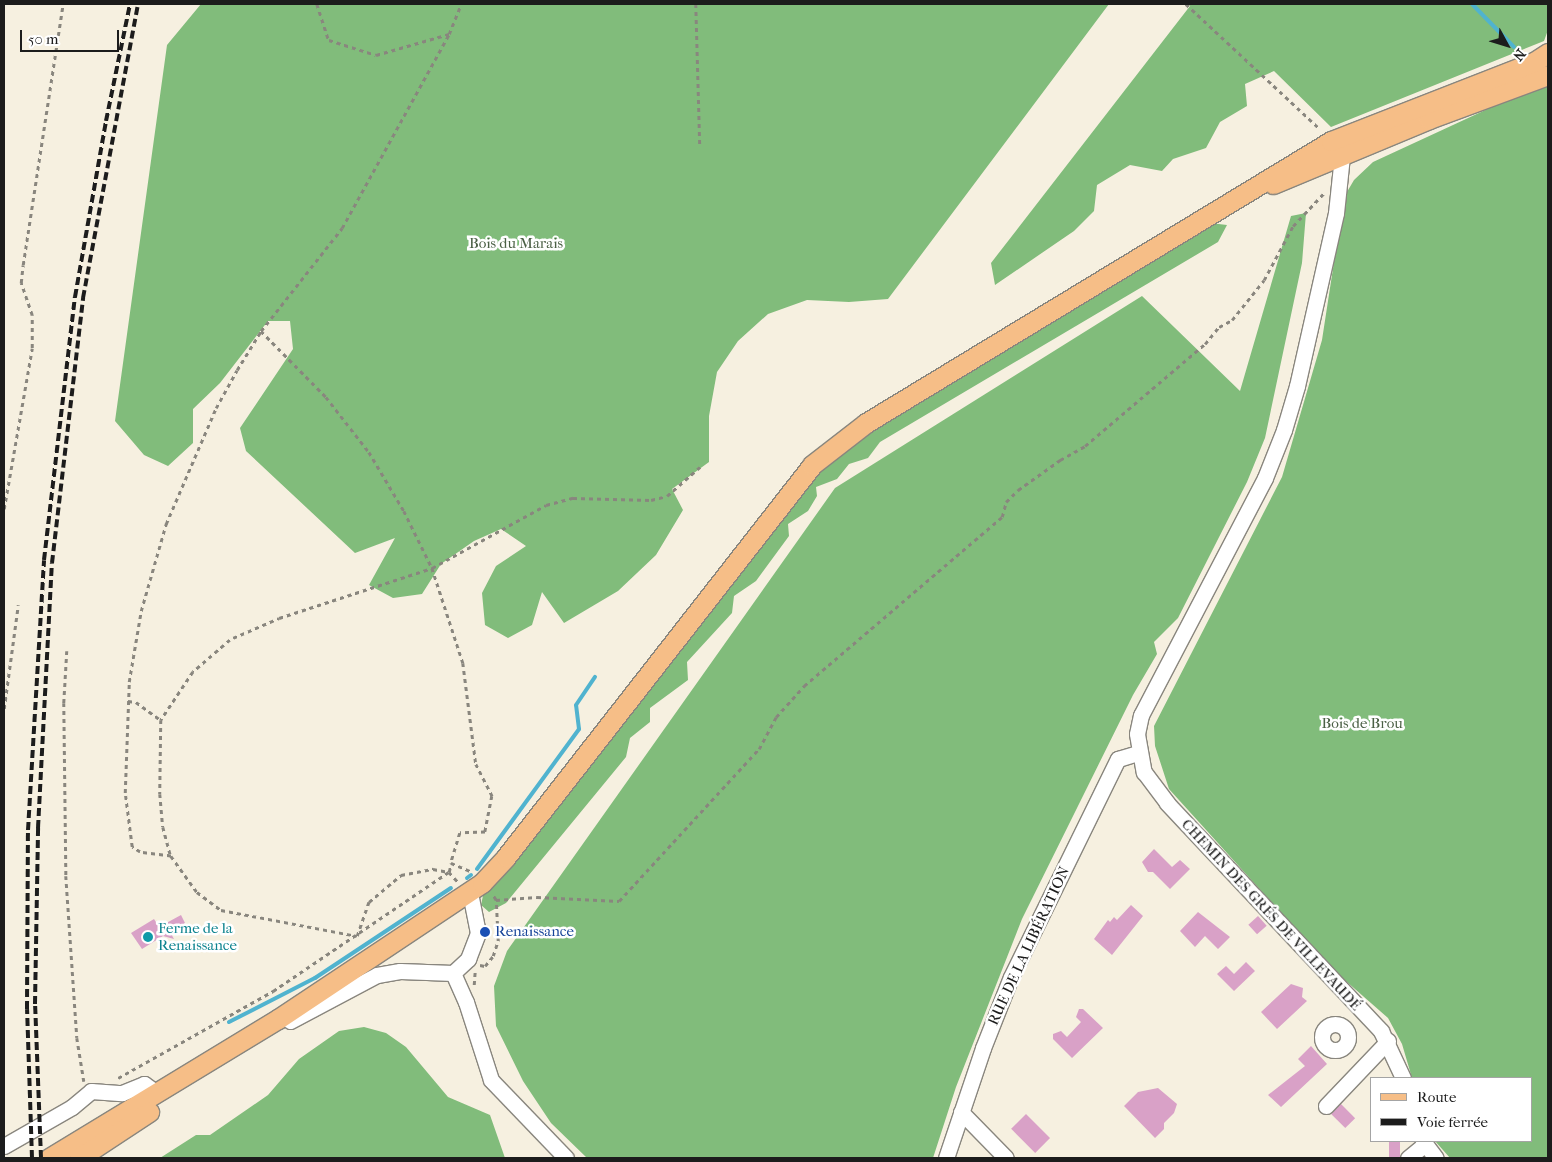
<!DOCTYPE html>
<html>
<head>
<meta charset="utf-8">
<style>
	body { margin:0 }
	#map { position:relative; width:1552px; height:1162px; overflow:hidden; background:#f6f0e0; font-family:"IM FELL French Canon",serif }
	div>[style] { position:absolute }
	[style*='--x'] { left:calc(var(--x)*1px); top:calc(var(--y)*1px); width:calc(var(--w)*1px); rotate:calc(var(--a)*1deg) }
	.forest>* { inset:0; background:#81bc7b }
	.stream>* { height:4px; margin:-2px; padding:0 2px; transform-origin:2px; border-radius:2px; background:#50b3cf }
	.building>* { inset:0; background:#d9a1c7; transform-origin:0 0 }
	.path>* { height:2.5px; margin-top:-1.25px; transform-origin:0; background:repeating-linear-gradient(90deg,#89867e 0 4px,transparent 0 8px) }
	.roads { filter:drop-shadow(1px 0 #89867e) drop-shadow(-1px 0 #89867e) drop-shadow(0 1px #89867e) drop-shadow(0 -1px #89867e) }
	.minor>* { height:15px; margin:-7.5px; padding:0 7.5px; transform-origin:7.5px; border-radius:7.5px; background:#fff }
	.minor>.ring { margin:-7.5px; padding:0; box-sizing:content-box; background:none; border:15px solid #fff; border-radius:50% }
	.major>* { height:19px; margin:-9.5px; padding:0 9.5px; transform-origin:9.5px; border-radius:9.5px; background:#f6be87 }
	.rail>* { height:4px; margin-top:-2px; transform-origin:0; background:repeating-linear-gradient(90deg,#1c1c1c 0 8px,transparent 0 12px) }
	.dots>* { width:14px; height:14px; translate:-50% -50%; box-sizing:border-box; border:2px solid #fff; border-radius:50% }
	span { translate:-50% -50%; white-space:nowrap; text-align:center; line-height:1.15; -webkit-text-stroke:5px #fff; paint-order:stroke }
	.park-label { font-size:15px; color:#4b6045 }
	.street-label { font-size:15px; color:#1c1c1c }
	.culture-label { font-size:15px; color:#0d838f }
	.left { translate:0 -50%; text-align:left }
	.transit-label { font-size:15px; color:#164399 }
	.frame { position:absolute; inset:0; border:5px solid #1c1c1c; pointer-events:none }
	.legend { position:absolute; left:1370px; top:1077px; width:162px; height:65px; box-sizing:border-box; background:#fff; border:1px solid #a4a4a4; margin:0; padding:6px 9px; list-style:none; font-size:15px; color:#1c1c1c }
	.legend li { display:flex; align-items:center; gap:10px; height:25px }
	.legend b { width:25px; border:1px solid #a4a4a4 }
	.north { position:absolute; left:1482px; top:20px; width:50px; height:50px; -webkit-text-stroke:4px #fff; paint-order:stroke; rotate:129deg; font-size:14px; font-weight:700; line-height:20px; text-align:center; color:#1c1c1c }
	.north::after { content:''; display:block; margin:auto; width:18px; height:22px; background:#1c1c1c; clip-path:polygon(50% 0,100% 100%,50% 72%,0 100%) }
	.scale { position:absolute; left:20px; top:30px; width:99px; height:22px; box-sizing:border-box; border:2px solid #1c1c1c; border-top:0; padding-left:6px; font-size:15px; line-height:18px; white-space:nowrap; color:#1c1c1c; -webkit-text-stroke:4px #fff; paint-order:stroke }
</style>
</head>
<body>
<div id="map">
	<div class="forest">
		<i style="clip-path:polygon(201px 4px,1109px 4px,888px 299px,849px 302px,807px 300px,768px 314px,738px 341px,717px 372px,709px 416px,709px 462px,672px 489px,683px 510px,656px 555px,618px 591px,564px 623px,542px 592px,532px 625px,508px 638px,485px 625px,482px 593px,496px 566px,526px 546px,501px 529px,474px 541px,441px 564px,422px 594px,393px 598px,369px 585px,395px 538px,355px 553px,246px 451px,240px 428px,293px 349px,290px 321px,268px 321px,220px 383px,193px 409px,193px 443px,168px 466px,144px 455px,115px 421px,167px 45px)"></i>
		<i style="clip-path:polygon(1188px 4px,1548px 4px,1548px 30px,1544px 41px,1331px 127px,1274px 71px,1245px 84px,1247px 106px,1220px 122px,1206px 148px,1173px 159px,1162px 171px,1130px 165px,1097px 185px,1094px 211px,1074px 231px,995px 285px,991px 263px,1190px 6px)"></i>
		<i style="clip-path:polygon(1548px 81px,1548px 1158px,1450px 1158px,1435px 1141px,1531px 1141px,1531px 1078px,1412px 1078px,1402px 1044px,1388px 1018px,1331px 968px,1169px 789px,1155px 746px,1154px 726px,1282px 477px,1322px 340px,1344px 197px,1354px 180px,1373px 162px)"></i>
		<i style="clip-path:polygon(1306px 213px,1302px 263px,1265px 438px,1247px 482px,1178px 618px,1154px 642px,1157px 654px,1133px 695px,1022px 919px,956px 1087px,933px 1158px,587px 1158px,551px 1123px,523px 1081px,496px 1026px,494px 986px,507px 951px,835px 488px,1142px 296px,1240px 391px,1291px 216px)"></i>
		<i style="clip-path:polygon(1210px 223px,1227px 225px,1218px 242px,880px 442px,868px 458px,849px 464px,837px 479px,816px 487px,817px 496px,808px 511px,788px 524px,789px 536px,756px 581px,734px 596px,732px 613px,687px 662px,688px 680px,650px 708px,650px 722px,630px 738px,626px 757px,506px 903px,489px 912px,481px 905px,484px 891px,800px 491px,826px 465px,866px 430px)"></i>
		<i style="clip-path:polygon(364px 1027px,386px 1033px,406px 1047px,448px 1097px,490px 1115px,505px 1158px,160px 1158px,196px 1135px,210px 1135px,268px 1095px,299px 1059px,339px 1031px)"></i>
	</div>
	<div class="stream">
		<i style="--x:1472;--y:4;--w:60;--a:45.7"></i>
		<i style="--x:477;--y:869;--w:173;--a:-53.9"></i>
		<i style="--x:579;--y:729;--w:24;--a:-97"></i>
		<i style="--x:576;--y:705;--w:34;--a:-56"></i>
		<i style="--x:467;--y:878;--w:5;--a:-37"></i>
		<i style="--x:229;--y:1022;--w:97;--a:-27.1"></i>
		<i style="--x:315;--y:978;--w:163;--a:-33.5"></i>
	</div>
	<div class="building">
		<i style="clip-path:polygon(1154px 849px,1172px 867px,1180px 860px,1190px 869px,1170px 889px,1153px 872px,1148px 872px,1142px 862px)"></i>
		<i style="clip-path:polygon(1131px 905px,1143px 916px,1112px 955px,1094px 939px,1108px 920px,1110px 922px,1114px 917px,1117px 920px)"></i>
		<i style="clip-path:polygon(1198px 912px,1230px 937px,1218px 949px,1205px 936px,1195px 947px,1180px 931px)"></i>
		<i style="clip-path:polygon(181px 915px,185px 923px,170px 932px,174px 939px,163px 936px,142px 949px,131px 933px,154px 919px,159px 927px)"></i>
		<i style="left:1258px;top:916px;width:13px;height:13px;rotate:48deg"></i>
		<i style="clip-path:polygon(1246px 962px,1255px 971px,1234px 991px,1217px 974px,1226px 966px,1234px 974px)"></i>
		<i style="clip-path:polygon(1291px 984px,1303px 988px,1302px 997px,1307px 1001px,1277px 1029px,1261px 1012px)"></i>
		<i style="clip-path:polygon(1079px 1009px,1083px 1009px,1103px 1028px,1072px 1058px,1053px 1039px,1053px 1034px,1061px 1031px,1067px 1037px,1081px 1022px,1076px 1017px)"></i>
		<i style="clip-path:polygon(1311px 1046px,1327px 1064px,1281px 1107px,1268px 1095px,1305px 1066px,1298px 1059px)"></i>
		<i style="clip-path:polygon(1158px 1088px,1177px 1104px,1174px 1113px,1164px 1123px,1164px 1129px,1155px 1138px,1124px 1106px,1138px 1092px)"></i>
		<i style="left:1341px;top:1104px;width:20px;height:14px;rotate:45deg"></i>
		<i style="left:1026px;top:1114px;width:34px;height:21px;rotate:45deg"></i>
		<i style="left:1389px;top:1141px;width:11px;height:17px"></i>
	</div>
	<div class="path">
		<i style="--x:317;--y:4;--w:38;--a:72"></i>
		<i style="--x:329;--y:40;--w:49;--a:17.7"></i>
		<i style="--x:376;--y:55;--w:76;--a:-16"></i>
		<i style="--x:696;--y:4;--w:141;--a:88.4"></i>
		<i style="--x:1186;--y:4;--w:183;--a:43"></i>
		<i style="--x:261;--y:331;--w:93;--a:45.4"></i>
		<i style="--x:326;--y:397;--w:70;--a:52"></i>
		<i style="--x:369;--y:452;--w:69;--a:59.3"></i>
		<i style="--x:404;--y:511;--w:64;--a:63.8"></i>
		<i style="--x:432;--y:568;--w:100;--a:71.9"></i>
		<i style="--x:463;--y:663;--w:102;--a:82.7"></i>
		<i style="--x:476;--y:764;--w:36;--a:63"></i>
		<i style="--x:492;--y:796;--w:37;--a:101"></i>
		<i style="--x:485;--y:832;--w:25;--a:178"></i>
		<i style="--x:460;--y:833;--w:31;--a:107"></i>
		<i style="--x:4;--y:509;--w:163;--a:-80.1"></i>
		<i style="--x:32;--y:348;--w:33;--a:-90"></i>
		<i style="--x:32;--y:315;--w:34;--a:-109"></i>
		<i style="--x:21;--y:283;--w:18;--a:-84"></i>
		<i style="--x:23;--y:265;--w:264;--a:-81.3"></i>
		<i style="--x:233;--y:638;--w:50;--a:-23.5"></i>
		<i style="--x:279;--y:618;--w:161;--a:-18.1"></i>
		<i style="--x:432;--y:568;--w:130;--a:-28.9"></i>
		<i style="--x:546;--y:505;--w:28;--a:-15"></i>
		<i style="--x:573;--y:498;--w:78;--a:1.5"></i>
		<i style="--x:651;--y:500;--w:16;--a:-14"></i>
		<i style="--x:667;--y:496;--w:45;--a:-41.4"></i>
		<i style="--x:230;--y:640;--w:49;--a:139.1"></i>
		<i style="--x:193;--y:672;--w:58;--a:123.7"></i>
		<i style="--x:161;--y:720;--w:74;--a:90.8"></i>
		<i style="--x:160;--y:794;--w:33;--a:85"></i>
		<i style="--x:163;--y:827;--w:30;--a:75"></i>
		<i style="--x:171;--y:856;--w:44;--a:54.2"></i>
		<i style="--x:197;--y:892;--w:30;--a:37"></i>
		<i style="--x:221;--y:910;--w:138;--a:10.8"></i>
		<i style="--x:357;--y:936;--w:36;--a:-71"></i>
		<i style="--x:369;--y:902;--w:42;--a:-40.2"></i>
		<i style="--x:401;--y:875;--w:33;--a:-11"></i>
		<i style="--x:433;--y:869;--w:16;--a:11"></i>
		<i style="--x:449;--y:872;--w:13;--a:48"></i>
		<i style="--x:67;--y:651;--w:52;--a:93.3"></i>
		<i style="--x:64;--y:703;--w:173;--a:89.3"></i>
		<i style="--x:66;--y:876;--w:162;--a:86.1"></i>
		<i style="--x:77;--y:1038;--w:44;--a:80.8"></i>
		<i style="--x:128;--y:701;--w:8;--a:7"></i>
		<i style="--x:136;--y:702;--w:31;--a:36"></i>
		<i style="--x:4;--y:709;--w:105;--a:-82.3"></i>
		<i style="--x:171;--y:856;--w:31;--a:-173"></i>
		<i style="--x:140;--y:852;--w:9;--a:-148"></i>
		<i style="--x:132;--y:847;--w:54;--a:-97.4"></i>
		<i style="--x:125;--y:793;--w:111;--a:-87.9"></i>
		<i style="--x:129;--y:682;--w:72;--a:-80.4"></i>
		<i style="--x:141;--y:611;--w:91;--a:-74"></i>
		<i style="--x:166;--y:524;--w:126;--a:-66.7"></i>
		<i style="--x:216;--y:408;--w:43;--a:-61.1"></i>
		<i style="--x:237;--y:370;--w:46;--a:-58.4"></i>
		<i style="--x:261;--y:331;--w:131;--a:-51.8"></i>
		<i style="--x:342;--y:228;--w:222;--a:-61.1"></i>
		<i style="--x:449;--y:34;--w:32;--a:-68"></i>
		<i style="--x:496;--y:900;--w:41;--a:-4.2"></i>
		<i style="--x:537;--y:897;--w:82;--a:2.8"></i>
		<i style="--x:619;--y:901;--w:207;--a:-47.4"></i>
		<i style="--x:759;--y:749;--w:36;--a:-62"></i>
		<i style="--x:776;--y:717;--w:42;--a:-47.9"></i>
		<i style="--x:804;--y:686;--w:260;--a:-40.5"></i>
		<i style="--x:1002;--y:517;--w:16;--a:-75"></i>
		<i style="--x:1006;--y:502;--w:17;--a:-45"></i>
		<i style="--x:1018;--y:490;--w:52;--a:-35.5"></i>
		<i style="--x:1060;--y:460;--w:29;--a:-29"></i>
		<i style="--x:1085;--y:446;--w:157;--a:-40.4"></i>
		<i style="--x:1205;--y:344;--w:22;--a:-51"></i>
		<i style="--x:1219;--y:327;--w:15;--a:-28"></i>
		<i style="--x:1232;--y:320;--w:51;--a:-51.3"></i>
		<i style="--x:1264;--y:280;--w:61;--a:-61.8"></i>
		<i style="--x:1293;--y:226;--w:45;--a:-46.8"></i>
		<i style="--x:480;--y:965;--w:5;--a:11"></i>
		<i style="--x:485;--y:966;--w:13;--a:-51"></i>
		<i style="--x:493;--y:956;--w:16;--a:-72"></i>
		<i style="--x:498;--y:941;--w:41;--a:-92.8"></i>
		<i style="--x:496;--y:900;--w:7;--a:-124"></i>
		<i style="--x:474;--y:985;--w:14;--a:-86"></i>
		<i style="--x:118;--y:1078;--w:178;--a:-29.3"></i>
		<i style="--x:273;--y:991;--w:212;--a:-34.1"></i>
		<i style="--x:449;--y:872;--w:9;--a:-77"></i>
		<i style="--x:451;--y:863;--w:23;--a:23"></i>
	</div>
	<div class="roads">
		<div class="minor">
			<i style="--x:1346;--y:148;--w:9;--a:117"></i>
			<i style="--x:1342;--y:156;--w:57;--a:96"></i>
			<i style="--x:1336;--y:213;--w:177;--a:102.7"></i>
			<i style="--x:1297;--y:386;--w:46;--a:106.5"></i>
			<i style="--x:1284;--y:430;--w:52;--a:111.6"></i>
			<i style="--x:1265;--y:478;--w:267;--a:117.6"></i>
			<i style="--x:1141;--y:715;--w:19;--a:102"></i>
			<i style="--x:1137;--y:734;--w:39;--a:80"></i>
			<i style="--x:1144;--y:772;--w:39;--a:53"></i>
			<i style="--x:1167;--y:803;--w:313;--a:46.8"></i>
			<i style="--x:1381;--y:1031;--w:52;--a:64.9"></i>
			<i style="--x:453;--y:973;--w:32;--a:66"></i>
			<i style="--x:466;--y:1002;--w:82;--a:72.2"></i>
			<i style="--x:491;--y:1080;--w:108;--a:46.1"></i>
			<i style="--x:290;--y:1021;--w:98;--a:-27.9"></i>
			<i style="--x:377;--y:975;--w:23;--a:-10"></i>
			<i style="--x:400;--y:971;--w:53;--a:2.2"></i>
			<i style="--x:453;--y:973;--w:21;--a:-43"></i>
			<i style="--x:468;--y:959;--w:28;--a:-69"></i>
			<i style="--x:478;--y:933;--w:41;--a:-101.3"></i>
			<i class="ring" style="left:1322px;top:1024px;width:11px;height:11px"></i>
			<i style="--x:1326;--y:1106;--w:90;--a:-46.4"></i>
			<i style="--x:961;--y:1112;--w:64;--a:45.6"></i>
			<i style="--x:1423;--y:1141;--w:21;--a:53"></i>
			<i style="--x:4;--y:1146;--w:78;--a:-29.8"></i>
			<i style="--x:72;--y:1107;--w:25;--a:-40"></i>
			<i style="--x:91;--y:1091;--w:31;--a:4"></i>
			<i style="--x:122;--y:1093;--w:24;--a:-22"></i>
			<i style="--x:144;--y:1084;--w:16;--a:35"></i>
			<i style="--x:946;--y:1158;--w:116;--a:-71.4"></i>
			<i style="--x:983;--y:1048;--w:76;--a:-68.5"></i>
			<i style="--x:1011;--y:977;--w:243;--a:-63.9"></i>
			<i style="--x:1118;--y:759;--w:21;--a:-17"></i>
			<i style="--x:1408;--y:1158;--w:22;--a:-39"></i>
		</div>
		<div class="major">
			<i style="--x:1273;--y:184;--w:169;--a:-22.6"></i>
			<i style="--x:1429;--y:119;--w:127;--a:-20.3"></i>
			<i style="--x:49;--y:1158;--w:268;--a:-31.3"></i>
			<i style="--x:278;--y:1019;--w:245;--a:-33.7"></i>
			<i style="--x:482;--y:883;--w:35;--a:-47"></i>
			<i style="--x:506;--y:857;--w:497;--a:-52"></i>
			<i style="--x:812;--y:465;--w:68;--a:-37.9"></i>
			<i style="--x:866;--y:423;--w:544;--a:-31.23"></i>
			<i style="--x:1331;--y:141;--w:218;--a:-21.3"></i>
			<i style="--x:1534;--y:62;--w:17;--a:-33"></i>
			<i style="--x:79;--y:1158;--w:84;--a:-33.3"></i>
		</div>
	</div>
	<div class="rail">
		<i style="--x:32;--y:1158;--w:149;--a:-91.9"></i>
		<i style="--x:27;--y:1009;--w:179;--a:-89.7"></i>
		<i style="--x:28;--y:830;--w:270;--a:-86.6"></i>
		<i style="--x:44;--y:560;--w:265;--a:-83.3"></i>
		<i style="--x:75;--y:297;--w:179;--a:-80"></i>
		<i style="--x:106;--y:121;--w:119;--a:-78.4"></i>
		<i style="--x:41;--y:1158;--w:154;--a:-92.2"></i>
		<i style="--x:35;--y:1004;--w:176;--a:-89"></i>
		<i style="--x:38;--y:828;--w:265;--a:-87"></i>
		<i style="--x:52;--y:563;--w:267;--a:-83.3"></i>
		<i style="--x:83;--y:298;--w:299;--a:-79.4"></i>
	</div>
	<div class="dots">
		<i style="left:485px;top:932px;background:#1a4fb4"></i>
		<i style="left:148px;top:937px;background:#0f9aa8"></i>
	</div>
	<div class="park-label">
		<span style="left:516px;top:244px">Bois du Marais</span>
		<span style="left:1362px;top:724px">Bois de Brou</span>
	</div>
	<div class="street-label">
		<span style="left:1271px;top:915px;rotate:47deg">CHEMIN DES GRÉS DE VILLEVAUDÉ</span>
		<span style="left:1029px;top:946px;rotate:-65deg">RUE DE LA LIBÉRATION</span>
	</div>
	<div class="culture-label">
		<span class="left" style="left:158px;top:937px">Ferme de la<br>Renaissance</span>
	</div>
	<div class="transit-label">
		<span class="left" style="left:495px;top:932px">Renaissance</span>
	</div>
	<div class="frame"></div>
	<ul class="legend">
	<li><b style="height:6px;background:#f6be87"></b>Route</li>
	<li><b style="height:6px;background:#1c1c1c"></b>Voie ferrée</li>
	</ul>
	<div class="north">N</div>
	<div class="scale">50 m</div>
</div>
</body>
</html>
